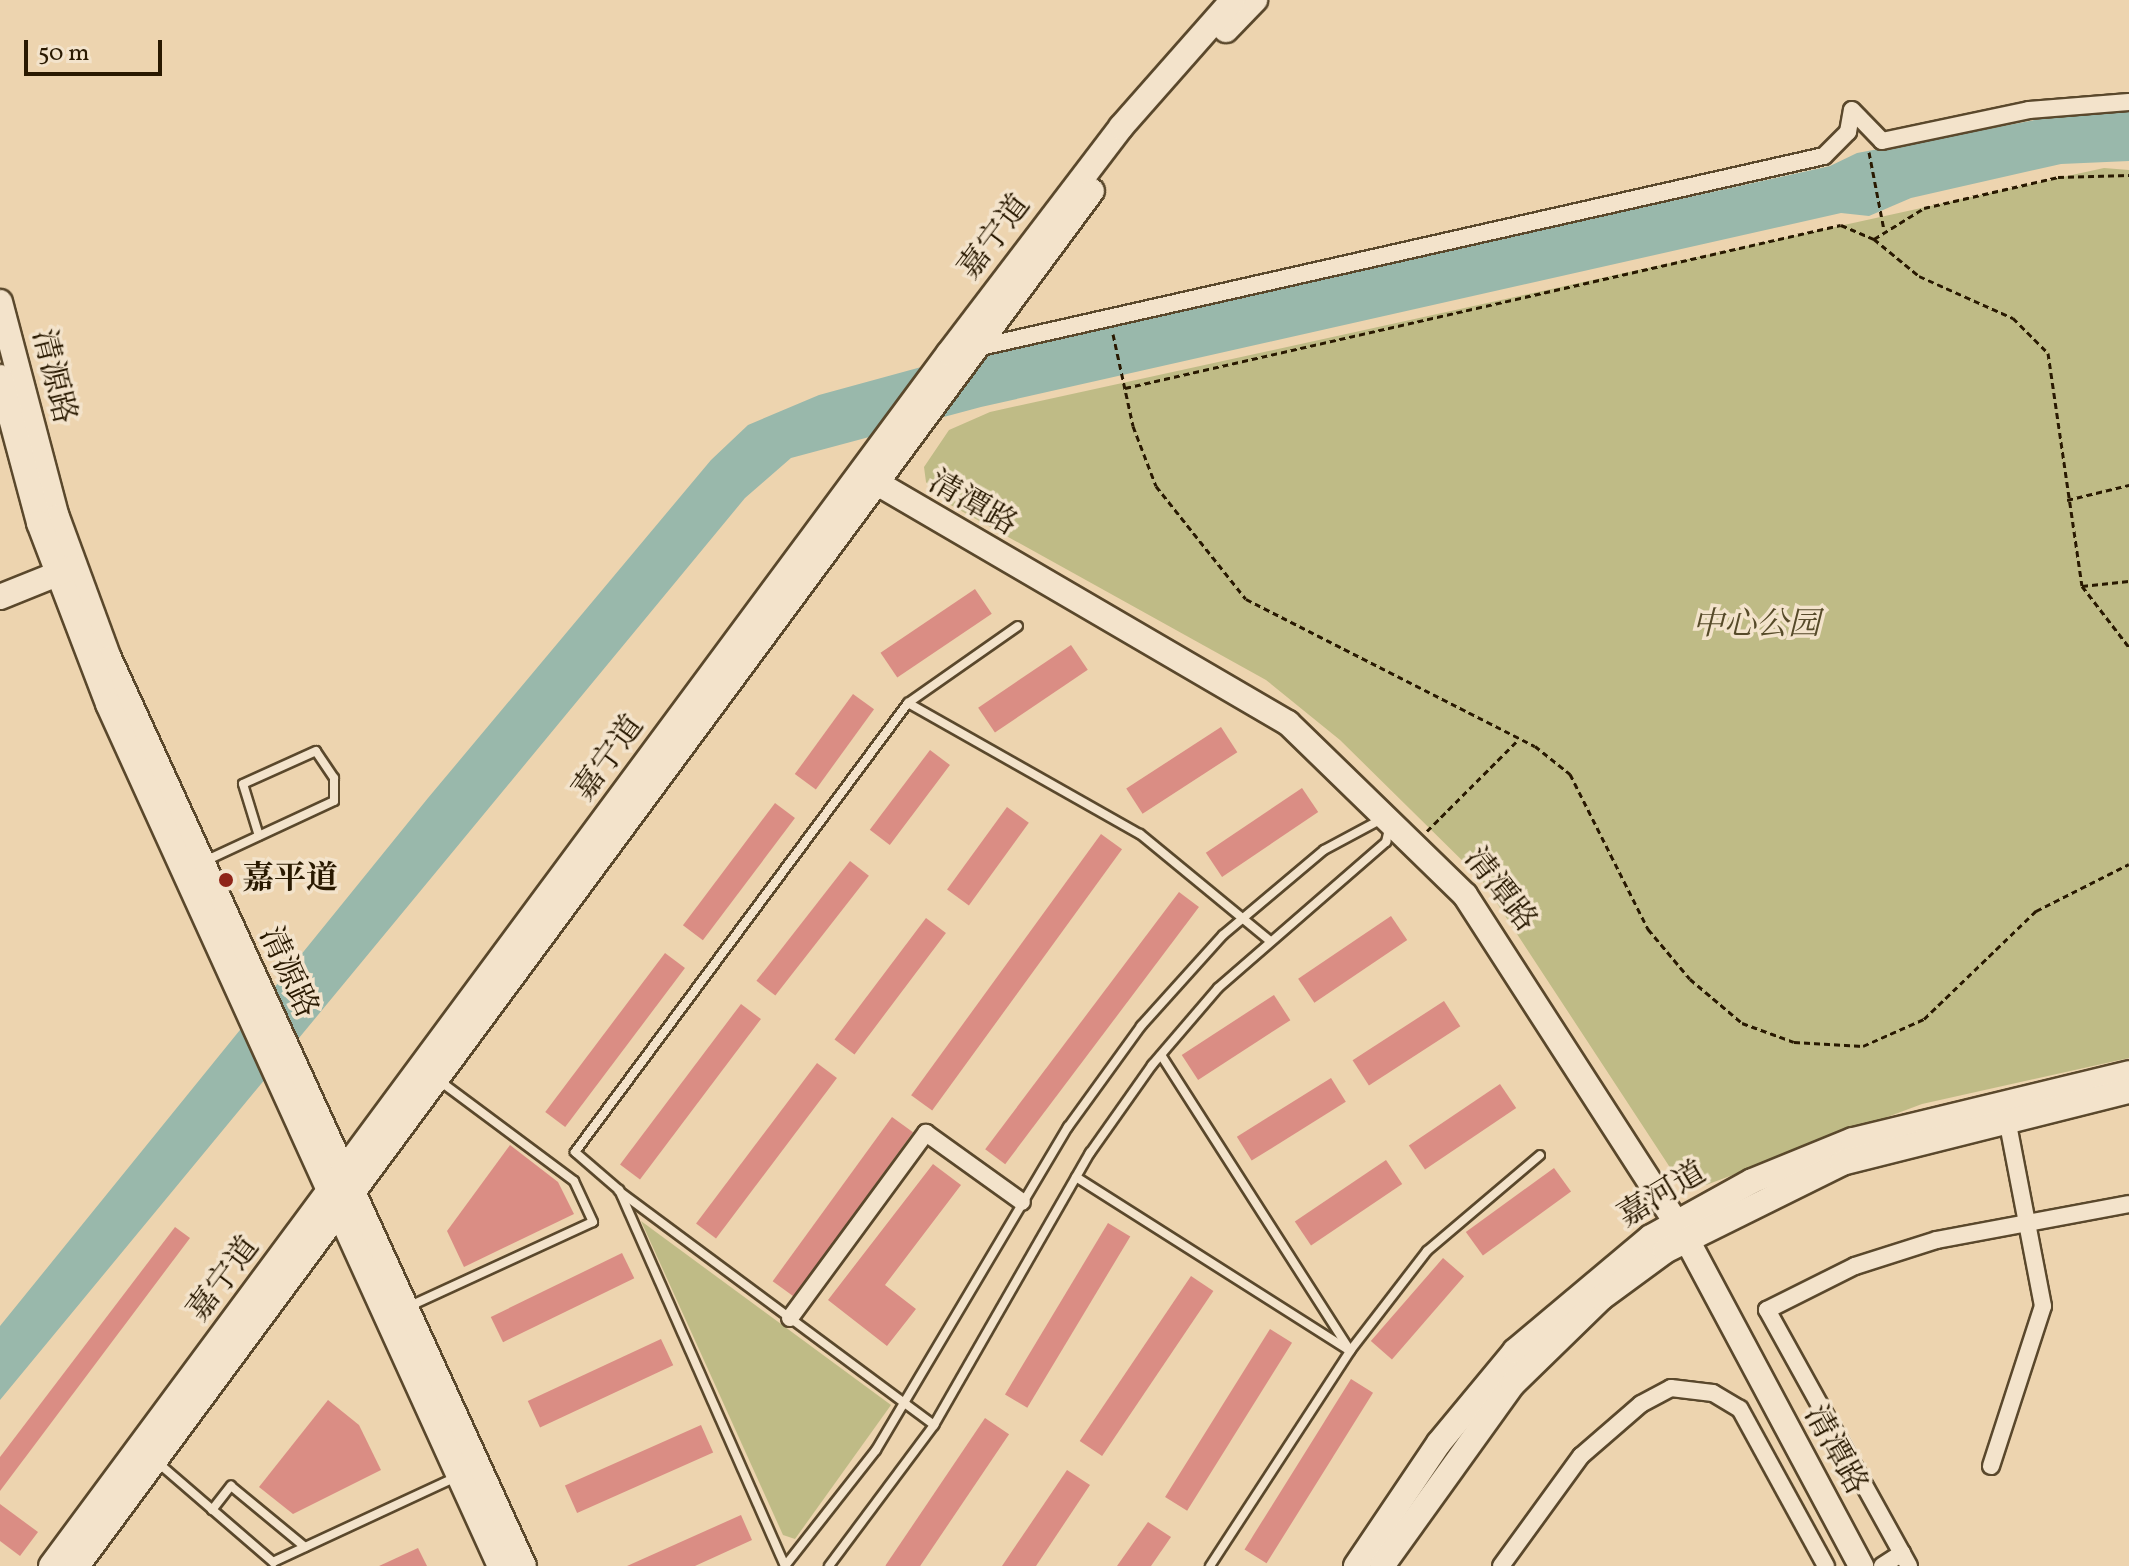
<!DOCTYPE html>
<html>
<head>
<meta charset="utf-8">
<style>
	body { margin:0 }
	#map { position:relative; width:2129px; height:1566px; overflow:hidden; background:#edd4af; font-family:Vollkorn,"Noto Serif SC",serif }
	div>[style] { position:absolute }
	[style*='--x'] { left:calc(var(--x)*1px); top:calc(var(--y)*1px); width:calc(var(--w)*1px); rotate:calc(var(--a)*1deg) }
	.green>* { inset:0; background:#bfbb86 }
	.water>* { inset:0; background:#99b8ab }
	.building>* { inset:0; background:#da8d84; transform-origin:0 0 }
	.path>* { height:3px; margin-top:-1.5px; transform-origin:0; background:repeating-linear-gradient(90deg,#291901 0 6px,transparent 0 10px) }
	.roads { filter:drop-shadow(2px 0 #5a482c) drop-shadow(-2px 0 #5a482c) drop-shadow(0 2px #5a482c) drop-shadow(0 -2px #5a482c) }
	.lane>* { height:8px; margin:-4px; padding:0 4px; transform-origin:4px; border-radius:4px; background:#f3e3cb }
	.street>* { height:16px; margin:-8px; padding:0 8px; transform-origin:8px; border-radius:8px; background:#f3e3cb }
	.secondary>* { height:24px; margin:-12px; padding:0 12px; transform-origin:12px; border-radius:12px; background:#f3e3cb }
	.dots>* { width:22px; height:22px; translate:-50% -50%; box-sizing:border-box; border:4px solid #f3e3cb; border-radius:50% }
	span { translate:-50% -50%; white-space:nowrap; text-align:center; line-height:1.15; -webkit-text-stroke:7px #f3e3cb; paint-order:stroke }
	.street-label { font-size:32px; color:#291901 }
	.park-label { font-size:32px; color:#564a29; font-style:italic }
	.poi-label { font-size:32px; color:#291901; font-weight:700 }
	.left { translate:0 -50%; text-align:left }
	.scale { position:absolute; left:24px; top:40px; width:138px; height:36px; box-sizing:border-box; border:4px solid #291901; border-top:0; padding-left:10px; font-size:24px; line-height:28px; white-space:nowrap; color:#291901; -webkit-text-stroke:6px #f3e3cb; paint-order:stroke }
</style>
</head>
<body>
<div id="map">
	<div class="green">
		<i style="clip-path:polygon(2104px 168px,2129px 170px,2129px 1058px,1922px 1104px,1706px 1185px,1671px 1169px,1481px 879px,1340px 740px,1266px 680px,938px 498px,926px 482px,924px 467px,949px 430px,990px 412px)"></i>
		<i style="clip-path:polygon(641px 1221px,891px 1405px,795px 1539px,783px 1535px)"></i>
	</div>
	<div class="water">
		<i style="clip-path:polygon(2129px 111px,2129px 161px,2061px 164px,1911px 198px,1869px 216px,1841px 213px,981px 407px,791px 458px,745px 498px,0 1400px,0 1326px,428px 798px,711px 460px,748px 425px,819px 395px,925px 366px,1830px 166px,1857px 153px,2067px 114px)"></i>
	</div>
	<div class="building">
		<i style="left:975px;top:589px;width:30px;height:114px;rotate:56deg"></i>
		<i style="left:1071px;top:645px;width:30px;height:112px;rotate:56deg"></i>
		<i style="left:853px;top:694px;width:26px;height:99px;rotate:36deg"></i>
		<i style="left:1221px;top:727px;width:30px;height:113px;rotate:57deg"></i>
		<i style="left:930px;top:750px;width:25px;height:100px;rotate:37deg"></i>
		<i style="left:1302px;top:788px;width:29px;height:116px;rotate:56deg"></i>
		<i style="left:775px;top:803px;width:25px;height:153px;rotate:37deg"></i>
		<i style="left:1007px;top:807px;width:27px;height:102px;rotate:36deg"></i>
		<i style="left:1101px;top:834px;width:26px;height:323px;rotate:36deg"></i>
		<i style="left:850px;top:861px;width:24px;height:152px;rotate:38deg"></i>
		<i style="left:1179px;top:892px;width:25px;height:322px;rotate:37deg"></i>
		<i style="left:1391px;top:916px;width:29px;height:112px;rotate:56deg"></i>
		<i style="left:926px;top:918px;width:25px;height:152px;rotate:37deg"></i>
		<i style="left:665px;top:953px;width:25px;height:199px;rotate:37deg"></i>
		<i style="left:1274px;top:995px;width:30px;height:110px;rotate:57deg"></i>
		<i style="left:1444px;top:1001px;width:30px;height:109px;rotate:57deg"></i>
		<i style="left:741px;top:1004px;width:25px;height:201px;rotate:37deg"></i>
		<i style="left:817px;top:1063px;width:25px;height:201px;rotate:37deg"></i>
		<i style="left:1331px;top:1078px;width:28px;height:111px;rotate:58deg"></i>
		<i style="left:1500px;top:1084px;width:29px;height:110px;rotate:56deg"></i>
		<i style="left:892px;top:1117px;width:26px;height:203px;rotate:36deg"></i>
		<i style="clip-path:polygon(510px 1145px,558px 1182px,574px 1214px,464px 1267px,447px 1231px)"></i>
		<i style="left:1386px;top:1160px;width:29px;height:110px;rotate:56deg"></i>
		<i style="clip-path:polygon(933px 1164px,961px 1185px,885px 1285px,916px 1309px,887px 1346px,828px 1300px)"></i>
		<i style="left:1554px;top:1168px;width:29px;height:109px;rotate:54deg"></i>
		<i style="left:1108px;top:1223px;width:26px;height:200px;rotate:31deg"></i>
		<i style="clip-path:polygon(175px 1227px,190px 1238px,0 1491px,0 1457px)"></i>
		<i style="left:622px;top:1253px;width:28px;height:146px;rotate:64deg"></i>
		<i style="left:1443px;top:1258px;width:28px;height:110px;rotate:41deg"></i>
		<i style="left:1191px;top:1276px;width:27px;height:199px;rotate:34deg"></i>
		<i style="left:1270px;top:1329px;width:26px;height:198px;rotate:32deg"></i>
		<i style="left:661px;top:1339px;width:29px;height:147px;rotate:65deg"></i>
		<i style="left:1351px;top:1379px;width:26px;height:201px;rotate:32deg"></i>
		<i style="clip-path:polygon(328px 1400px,359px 1425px,381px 1470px,293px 1514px,259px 1487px)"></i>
		<i style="left:985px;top:1418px;width:29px;height:178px;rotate:34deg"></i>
		<i style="left:701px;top:1425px;width:30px;height:149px;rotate:66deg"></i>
		<i style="clip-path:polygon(1067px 1470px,1090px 1485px,1036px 1566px,1002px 1566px)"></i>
		<i style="clip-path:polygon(0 1504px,38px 1532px,20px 1556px,0 1541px)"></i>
		<i style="clip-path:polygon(741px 1515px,752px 1540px,695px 1566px,627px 1566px)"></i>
		<i style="clip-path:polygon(1148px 1522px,1171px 1537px,1151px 1566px,1117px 1566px)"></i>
		<i style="clip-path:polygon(418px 1548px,427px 1566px,379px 1566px)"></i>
	</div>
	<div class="path">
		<i style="--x:1869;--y:152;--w:79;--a:79.1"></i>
		<i style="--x:1874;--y:239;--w:58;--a:39.4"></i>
		<i style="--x:1919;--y:276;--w:103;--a:24.1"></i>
		<i style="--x:2013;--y:318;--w:49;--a:45"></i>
		<i style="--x:2048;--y:353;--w:235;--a:81.7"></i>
		<i style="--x:2082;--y:586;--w:77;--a:52.4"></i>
		<i style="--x:1113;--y:334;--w:94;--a:77.7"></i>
		<i style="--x:1133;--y:426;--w:64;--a:69"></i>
		<i style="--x:1156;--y:486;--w:144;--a:51.5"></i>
		<i style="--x:1246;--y:599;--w:324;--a:27"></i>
		<i style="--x:1535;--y:746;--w:45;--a:38.7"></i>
		<i style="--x:1570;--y:774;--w:174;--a:63.3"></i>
		<i style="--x:1648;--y:929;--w:65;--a:50"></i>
		<i style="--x:1690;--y:979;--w:68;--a:40.2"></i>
		<i style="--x:1742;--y:1023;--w:55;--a:20.1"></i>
		<i style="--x:1794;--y:1042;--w:69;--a:3.3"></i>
		<i style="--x:1863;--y:1046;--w:67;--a:-23.9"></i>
		<i style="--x:1924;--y:1019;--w:156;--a:-44"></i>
		<i style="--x:2036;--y:911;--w:104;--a:-26.8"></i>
		<i style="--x:1125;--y:388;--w:734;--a:-12.83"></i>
		<i style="--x:1841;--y:225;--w:36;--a:23"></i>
		<i style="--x:1874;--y:239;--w:59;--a:-31.8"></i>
		<i style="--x:1924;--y:208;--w:138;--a:-13"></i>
		<i style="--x:2058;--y:177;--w:71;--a:-1.6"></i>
		<i style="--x:2067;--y:500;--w:64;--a:-13.6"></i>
		<i style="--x:2082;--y:586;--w:47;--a:-6.1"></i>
		<i style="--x:1427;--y:831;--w:129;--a:-45"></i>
	</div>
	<div class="roads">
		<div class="lane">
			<i style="--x:908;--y:703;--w:266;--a:29.5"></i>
			<i style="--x:1140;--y:834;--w:167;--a:39.4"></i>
			<i style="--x:205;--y:861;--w:142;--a:-24.9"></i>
			<i style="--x:334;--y:801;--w:23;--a:-90"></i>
			<i style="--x:334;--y:778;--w:32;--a:-124"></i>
			<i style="--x:316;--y:751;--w:80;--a:155.7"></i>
			<i style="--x:243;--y:784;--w:54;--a:72.9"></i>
			<i style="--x:1161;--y:1055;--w:351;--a:57.4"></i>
			<i style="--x:1076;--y:1177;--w:323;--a:32.4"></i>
			<i style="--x:619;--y:1191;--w:392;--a:36.6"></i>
			<i style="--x:410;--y:1306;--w:201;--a:-24.7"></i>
			<i style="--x:593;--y:1222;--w:45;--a:-114.9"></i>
			<i style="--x:574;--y:1181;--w:167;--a:-143.3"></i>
			<i style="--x:156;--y:1461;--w:155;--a:40.8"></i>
			<i style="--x:273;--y:1562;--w:204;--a:-24.9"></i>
			<i style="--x:212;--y:1510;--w:31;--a:-52"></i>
			<i style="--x:231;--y:1486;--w:96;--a:39.5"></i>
			<i style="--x:785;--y:1566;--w:147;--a:-51.9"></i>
			<i style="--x:876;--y:1450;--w:376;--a:-59.3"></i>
			<i style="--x:1068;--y:1127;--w:125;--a:-54.1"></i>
			<i style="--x:1141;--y:1026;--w:122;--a:-48"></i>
			<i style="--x:1223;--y:935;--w:132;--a:-40.1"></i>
			<i style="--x:1324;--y:850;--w:64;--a:-28.2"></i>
			<i style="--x:785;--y:1566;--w:411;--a:-113.8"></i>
			<i style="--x:619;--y:1190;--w:58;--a:-139.2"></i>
			<i style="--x:575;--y:1152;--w:559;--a:-53.44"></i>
			<i style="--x:908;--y:703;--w:134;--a:-35"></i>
			<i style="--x:829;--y:1566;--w:176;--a:-53.3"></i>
			<i style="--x:934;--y:1425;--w:314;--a:-60.2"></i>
			<i style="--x:1090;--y:1153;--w:108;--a:-54.8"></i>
			<i style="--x:1152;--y:1065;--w:101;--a:-49.4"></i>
			<i style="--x:1218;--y:988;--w:223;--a:-41"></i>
			<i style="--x:1386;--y:842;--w:13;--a:-77"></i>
			<i style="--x:1210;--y:1566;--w:257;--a:-56.9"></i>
			<i style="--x:1350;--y:1351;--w:126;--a:-52.4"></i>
			<i style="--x:1427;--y:1251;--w:148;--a:-40.3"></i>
		</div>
		<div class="street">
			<i style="--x:976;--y:348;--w:869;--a:-12.76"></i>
			<i style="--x:1824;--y:156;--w:34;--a:-45"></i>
			<i style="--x:1848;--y:132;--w:22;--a:-80"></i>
			<i style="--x:1852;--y:110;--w:43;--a:45.9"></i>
			<i style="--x:1882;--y:141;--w:150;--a:-11.9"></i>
			<i style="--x:2029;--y:110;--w:100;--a:-4.6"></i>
			<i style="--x:790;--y:1318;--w:230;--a:-53.7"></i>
			<i style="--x:926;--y:1133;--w:118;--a:35.7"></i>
			<i style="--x:1991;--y:1466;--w:168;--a:-72"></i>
			<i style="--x:2043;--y:1306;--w:190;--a:-100.9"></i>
			<i style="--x:1501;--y:1566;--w:136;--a:-54"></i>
			<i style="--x:1581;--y:1456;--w:79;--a:-40.9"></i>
			<i style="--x:1641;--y:1404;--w:34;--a:-28"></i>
			<i style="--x:1671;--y:1388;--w:42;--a:6.8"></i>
			<i style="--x:1713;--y:1393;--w:31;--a:31"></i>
			<i style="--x:1740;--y:1409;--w:179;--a:61.3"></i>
			<i style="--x:1882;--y:1566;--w:24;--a:-33"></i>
			<i style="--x:1909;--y:1566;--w:293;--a:-119"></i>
			<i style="--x:1767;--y:1310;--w:98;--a:-26.6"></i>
			<i style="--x:1855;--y:1266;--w:86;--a:-17.6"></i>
			<i style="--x:1937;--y:1240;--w:195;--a:-10.6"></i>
		</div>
		<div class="secondary">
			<i style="--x:1226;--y:30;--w:42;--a:-46"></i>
			<i style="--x:0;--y:302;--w:222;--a:75.2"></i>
			<i style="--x:57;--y:517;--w:150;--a:69.8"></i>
			<i style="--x:109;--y:658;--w:998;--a:65.44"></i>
			<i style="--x:0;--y:377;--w:151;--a:75"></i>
			<i style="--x:39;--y:523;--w:194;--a:69.1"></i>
			<i style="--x:108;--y:704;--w:947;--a:65.55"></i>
			<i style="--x:865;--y:476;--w:490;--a:30.3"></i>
			<i style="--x:1288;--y:723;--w:247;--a:44.2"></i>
			<i style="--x:1465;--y:895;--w:408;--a:57.2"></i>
			<i style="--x:1686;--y:1238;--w:372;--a:61.9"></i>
			<i style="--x:0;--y:597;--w:78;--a:-21.9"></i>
			<i style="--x:51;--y:1566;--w:1509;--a:-53.49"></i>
			<i style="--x:949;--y:353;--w:284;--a:-52.7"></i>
			<i style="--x:1121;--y:127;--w:169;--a:-48.6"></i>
			<i style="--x:77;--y:1566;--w:1709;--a:-53.57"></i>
			<i style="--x:1356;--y:1566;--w:148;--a:-56"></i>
			<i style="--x:1439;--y:1443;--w:119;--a:-50.4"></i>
			<i style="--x:1515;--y:1351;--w:177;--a:-40"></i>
			<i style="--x:1651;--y:1237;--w:115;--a:-29"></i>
			<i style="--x:1752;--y:1181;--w:109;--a:-22.1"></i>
			<i style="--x:1853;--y:1140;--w:284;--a:-13.6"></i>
			<i style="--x:1382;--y:1566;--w:224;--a:-54.3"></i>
			<i style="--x:1513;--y:1384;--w:123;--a:-44.3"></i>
			<i style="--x:1601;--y:1298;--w:79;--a:-36.3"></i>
			<i style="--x:1665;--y:1251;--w:198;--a:-26.4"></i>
			<i style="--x:1842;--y:1163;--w:296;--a:-14.1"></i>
		</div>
	</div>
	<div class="dots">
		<i style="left:226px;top:880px;background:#8f2418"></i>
	</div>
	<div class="street-label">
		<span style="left:996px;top:238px;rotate:-53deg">嘉宁道</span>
		<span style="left:52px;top:377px;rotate:76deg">清源路</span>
		<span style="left:972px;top:505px;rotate:30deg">清潭路</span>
		<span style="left:610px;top:759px;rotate:-54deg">嘉宁道</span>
		<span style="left:1499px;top:891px;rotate:52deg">清潭路</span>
		<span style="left:287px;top:973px;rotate:65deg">清源路</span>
		<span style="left:1663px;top:1196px;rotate:-31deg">嘉河道</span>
		<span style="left:225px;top:1280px;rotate:-53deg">嘉宁道</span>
		<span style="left:1834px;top:1451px;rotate:61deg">清潭路</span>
	</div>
	<div class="park-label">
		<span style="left:1756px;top:626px">中心公园</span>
	</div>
	<div class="poi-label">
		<span class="left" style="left:242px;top:880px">嘉平道</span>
	</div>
	<div class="scale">50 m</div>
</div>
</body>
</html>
